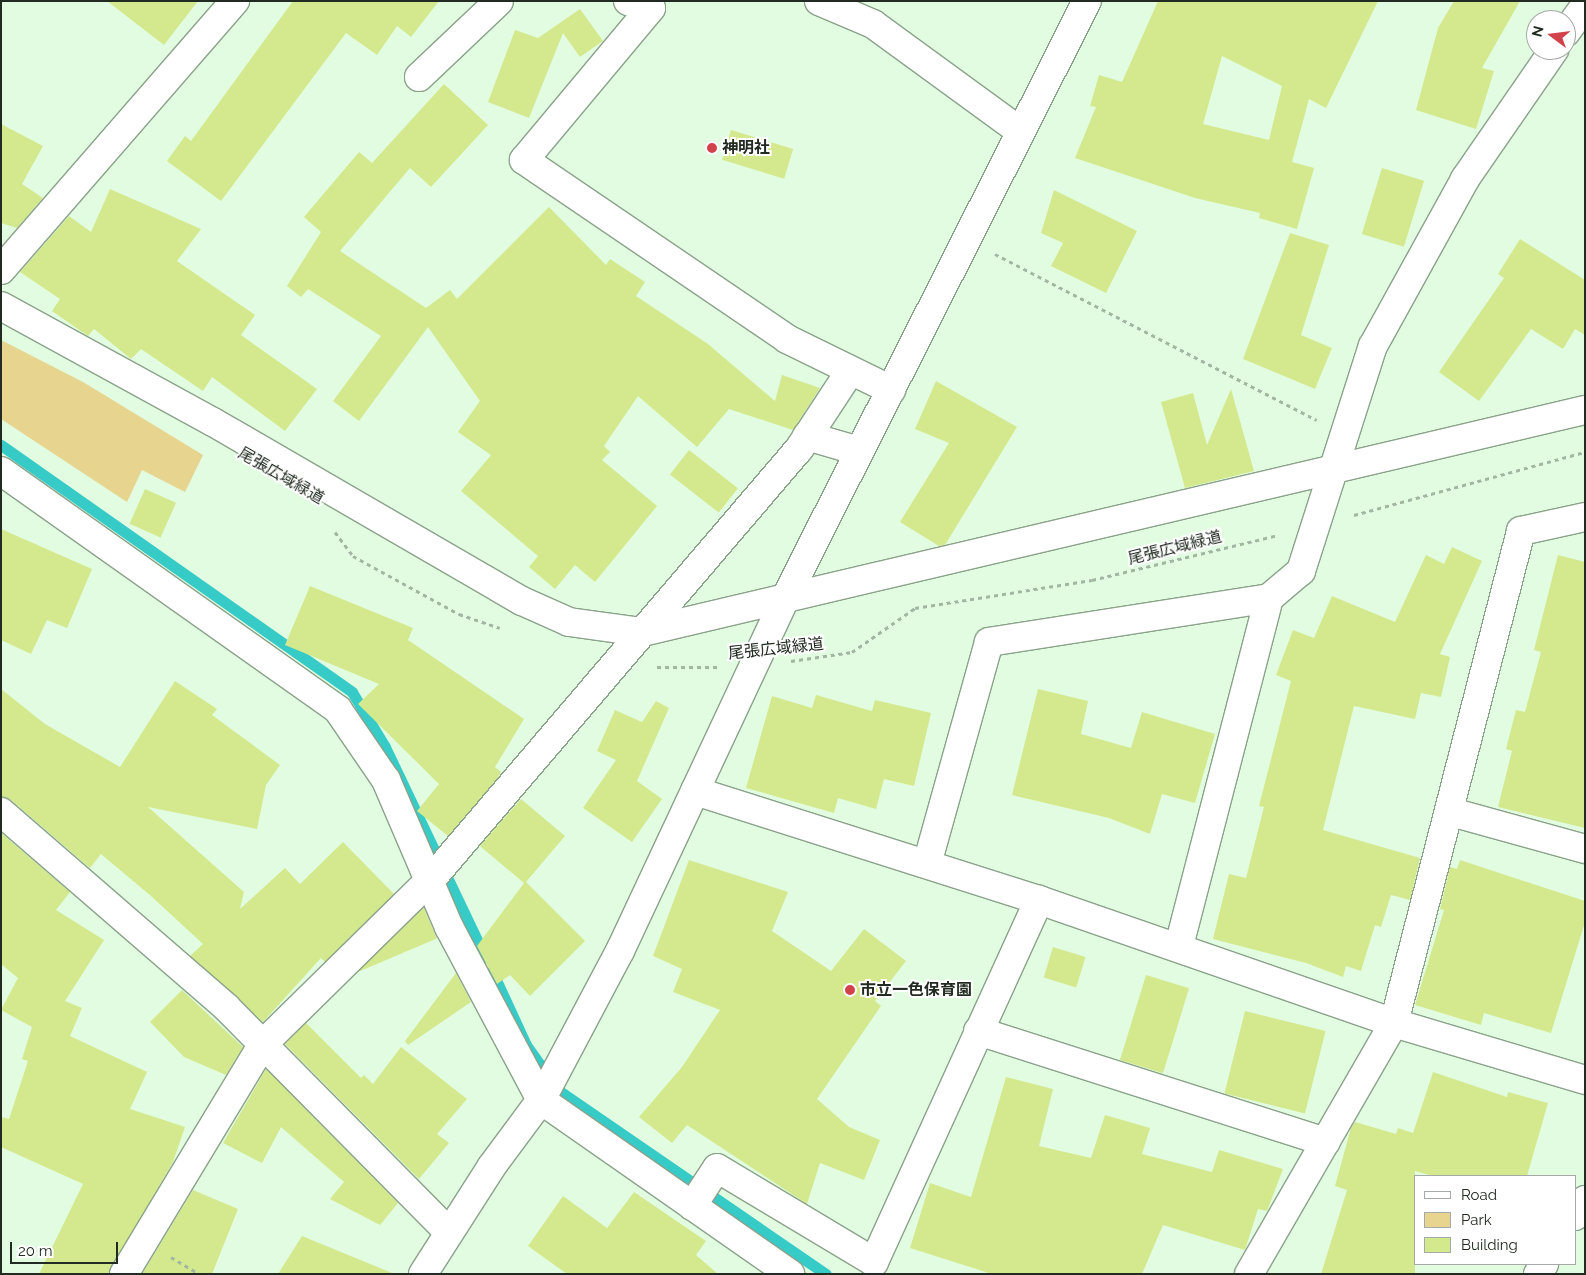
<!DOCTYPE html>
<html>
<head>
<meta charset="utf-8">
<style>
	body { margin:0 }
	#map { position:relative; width:1586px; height:1275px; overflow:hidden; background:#e2fce1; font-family:Raleway,"Noto Sans JP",sans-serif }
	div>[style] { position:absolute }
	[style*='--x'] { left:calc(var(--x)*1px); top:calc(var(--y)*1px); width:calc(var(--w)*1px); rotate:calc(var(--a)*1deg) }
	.green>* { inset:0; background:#e7d48e }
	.stream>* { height:11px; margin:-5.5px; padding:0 5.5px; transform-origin:5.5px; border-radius:5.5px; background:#37cbc8 }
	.building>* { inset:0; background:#d4e98d; transform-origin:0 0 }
	.path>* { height:3px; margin-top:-1.5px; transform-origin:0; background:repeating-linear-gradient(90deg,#a2b7a2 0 4px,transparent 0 8px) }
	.roads { filter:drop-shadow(1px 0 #8aa28a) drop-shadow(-1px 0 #8aa28a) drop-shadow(0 1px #8aa28a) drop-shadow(0 -1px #8aa28a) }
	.minor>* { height:28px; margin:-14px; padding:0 14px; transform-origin:14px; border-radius:14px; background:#fff }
	.dots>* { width:14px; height:14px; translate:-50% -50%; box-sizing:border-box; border:2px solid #fff; border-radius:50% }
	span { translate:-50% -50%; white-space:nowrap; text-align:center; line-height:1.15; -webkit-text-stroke:4px #fff; paint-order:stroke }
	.poi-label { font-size:16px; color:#212b21; font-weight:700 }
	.left { translate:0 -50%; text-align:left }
	.street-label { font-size:16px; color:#212b21 }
	.frame { position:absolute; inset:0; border:2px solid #212b21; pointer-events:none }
	.legend { position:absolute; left:1414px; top:1175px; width:162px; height:90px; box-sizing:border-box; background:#fff; border:1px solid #a6aaa6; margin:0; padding:6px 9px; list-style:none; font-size:15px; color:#212b21 }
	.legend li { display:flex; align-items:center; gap:10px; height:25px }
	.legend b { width:25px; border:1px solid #a6aaa6 }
	.north { position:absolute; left:1526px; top:10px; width:50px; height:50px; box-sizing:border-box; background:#fff; border:1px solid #a6aaa6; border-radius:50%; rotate:285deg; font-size:14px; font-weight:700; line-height:20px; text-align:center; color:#212b21 }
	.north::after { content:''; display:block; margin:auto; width:18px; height:22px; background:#d2424b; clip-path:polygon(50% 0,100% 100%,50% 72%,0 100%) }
	.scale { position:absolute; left:10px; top:1242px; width:108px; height:22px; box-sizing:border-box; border:2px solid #212b21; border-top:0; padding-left:6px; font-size:15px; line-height:18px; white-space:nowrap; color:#212b21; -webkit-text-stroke:4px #fff; paint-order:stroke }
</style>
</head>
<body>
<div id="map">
	<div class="green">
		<i style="clip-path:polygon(1px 340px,83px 382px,203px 455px,185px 492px,142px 470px,127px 502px,1px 419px)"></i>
	</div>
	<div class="stream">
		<i style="--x:1;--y:445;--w:429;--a:35.1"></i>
		<i style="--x:352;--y:692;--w:64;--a:59"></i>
		<i style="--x:385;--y:747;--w:233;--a:64.5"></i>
		<i style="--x:492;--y:971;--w:81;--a:65.3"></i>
		<i style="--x:526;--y:1045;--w:55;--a:54.6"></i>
		<i style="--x:558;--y:1090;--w:325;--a:34.5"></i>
	</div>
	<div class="building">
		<i style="clip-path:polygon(107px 1px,198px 1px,164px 45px)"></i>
		<i style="clip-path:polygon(293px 1px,439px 1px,411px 37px,397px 26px,377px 55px,346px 33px,221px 201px,167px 161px,185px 136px,191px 141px)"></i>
		<i style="clip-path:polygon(evenodd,1158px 1px,1378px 1px,1326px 108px,1309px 99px,1292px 162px,1314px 168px,1297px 229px,1259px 218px,1260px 213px,1195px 198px,1075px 158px,1096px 107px,1090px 106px,1099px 75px,1122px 82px,1158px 1px,1222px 56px,1282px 86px,1269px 140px,1203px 124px,1222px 56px)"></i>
		<i style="clip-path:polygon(1454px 1px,1520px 1px,1482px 68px,1494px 71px,1476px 129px,1416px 110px,1438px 28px)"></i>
		<i style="clip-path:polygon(580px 9px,603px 41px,580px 57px,563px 33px,529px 118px,488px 102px,515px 30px,538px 38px)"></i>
		<i style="clip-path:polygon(444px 84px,488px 125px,431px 187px,410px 168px,340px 251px,426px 308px,450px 290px,457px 299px,549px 207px,606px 265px,610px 259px,645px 282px,636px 296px,708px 344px,775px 401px,782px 375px,820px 388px,793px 430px,729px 409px,697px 447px,638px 396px,604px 446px,610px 452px,602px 460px,657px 506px,595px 582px,575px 565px,555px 589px,529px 567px,538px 556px,461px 491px,491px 455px,458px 432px,480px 401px,428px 327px,359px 421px,333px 401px,381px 336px,308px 289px,301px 297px,287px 286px,321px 232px,304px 217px,359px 152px,372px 163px)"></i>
		<i style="clip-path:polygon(1px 124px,43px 146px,22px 184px,43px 198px,17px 228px,1px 223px)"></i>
		<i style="left:731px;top:130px;width:65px;height:31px;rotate:17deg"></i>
		<i style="left:1382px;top:168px;width:44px;height:69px;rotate:17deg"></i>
		<i style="clip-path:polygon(110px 189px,201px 229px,177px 261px,255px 315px,241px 335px,317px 389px,285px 431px,212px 377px,203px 391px,141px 349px,131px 359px,94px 329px,88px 336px,52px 311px,60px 299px,20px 272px,69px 216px,91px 232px)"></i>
		<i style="clip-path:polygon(1054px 190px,1137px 231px,1106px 293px,1051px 266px,1063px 243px,1041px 233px)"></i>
		<i style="clip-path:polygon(1290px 233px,1329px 245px,1301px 335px,1332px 348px,1315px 389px,1243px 359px)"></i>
		<i style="clip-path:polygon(1520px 239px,1585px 280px,1585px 335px,1575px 329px,1563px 349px,1531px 329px,1479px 401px,1439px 372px,1504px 278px,1498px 274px)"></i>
		<i style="clip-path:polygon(936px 381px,1017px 427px,945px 545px,939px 546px,900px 522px,949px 443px,915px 429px)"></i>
		<i style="clip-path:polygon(1231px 389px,1254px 471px,1185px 488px,1161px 402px,1193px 393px,1207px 445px)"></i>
		<i style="left:689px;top:450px;width:62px;height:31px;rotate:38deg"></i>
		<i style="left:145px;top:489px;width:34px;height:38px;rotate:24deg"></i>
		<i style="clip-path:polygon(1px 529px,92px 569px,67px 628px,47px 620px,31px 654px,1px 640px)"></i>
		<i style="clip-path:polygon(1452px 547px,1482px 561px,1440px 654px,1450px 657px,1441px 697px,1421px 693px,1415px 719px,1354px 706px,1323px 830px,1420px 858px,1410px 900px,1391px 895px,1381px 927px,1375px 925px,1361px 971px,1346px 966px,1343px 977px,1306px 963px,1213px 939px,1229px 874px,1246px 878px,1264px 807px,1259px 806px,1291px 681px,1276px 675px,1293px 630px,1314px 638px,1332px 596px,1395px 622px,1426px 555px,1444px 564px)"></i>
		<i style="clip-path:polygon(1558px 555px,1585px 562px,1585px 828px,1498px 807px,1512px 751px,1506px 749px,1516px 710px,1525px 712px,1541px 652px,1534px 650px)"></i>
		<i style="clip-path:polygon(310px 586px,413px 628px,408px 640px,524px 719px,495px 767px,501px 772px,497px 779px,448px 836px,417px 811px,439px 784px,358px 704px,379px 684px,285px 645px)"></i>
		<i style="clip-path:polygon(175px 681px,217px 709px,212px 715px,280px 765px,266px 785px,257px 829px,148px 807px,244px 892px,240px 909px,285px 868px,300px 884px,343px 842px,394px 894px,325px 962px,321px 958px,263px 1022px,190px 956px,203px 944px,151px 896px,101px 854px,90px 868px,11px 800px,1px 797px,1px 689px,45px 724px,120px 767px)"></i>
		<i style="clip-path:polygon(1038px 689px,1088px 701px,1081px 734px,1131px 748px,1142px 712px,1215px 734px,1195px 803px,1162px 794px,1150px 834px,1109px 818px,1012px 795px)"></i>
		<i style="clip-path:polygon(816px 695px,872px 711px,875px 700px,931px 713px,914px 786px,884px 779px,876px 809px,838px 798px,834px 813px,746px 788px,772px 696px,812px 708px)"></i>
		<i style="clip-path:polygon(656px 701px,669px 708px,637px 781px,662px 799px,632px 842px,583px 808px,616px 760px,597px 751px,615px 710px,642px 722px)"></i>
		<i style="clip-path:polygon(521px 799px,565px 836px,526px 882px,585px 941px,530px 996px,510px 975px,497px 984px,477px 946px,524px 883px,480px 846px)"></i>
		<i style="clip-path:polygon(1px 833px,70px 892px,56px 910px,104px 940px,65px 1001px,82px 1008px,70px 1036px,147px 1072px,130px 1109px,185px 1127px,173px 1162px,108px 1274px,39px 1274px,83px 1184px,1px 1147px,1px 1117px,9px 1119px,28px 1061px,22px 1059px,32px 1027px,1px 1010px,18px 978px,1px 964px)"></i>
		<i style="clip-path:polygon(689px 860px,788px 892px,772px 931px,831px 971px,864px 929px,906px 961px,875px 1001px,881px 1006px,817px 1099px,849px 1127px,880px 1140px,864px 1180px,820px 1163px,807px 1204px,687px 1125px,672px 1143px,639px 1117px,682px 1067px,720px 1010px,673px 992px,682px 969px,653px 956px)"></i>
		<i style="clip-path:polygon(1460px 860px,1585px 901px,1585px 922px,1551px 1033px,1484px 1013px,1481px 1025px,1415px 1005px,1444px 910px,1440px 909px,1450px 867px,1457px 869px)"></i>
		<i style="left:424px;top:908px;width:33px;height:109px;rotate:67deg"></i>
		<i style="left:1053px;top:947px;width:34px;height:32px;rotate:17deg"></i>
		<i style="clip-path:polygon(456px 973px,471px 1002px,408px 1045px,405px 1041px)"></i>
		<i style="left:1146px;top:975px;width:45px;height:89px;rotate:17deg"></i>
		<i style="clip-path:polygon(182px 990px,243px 1047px,226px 1075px,184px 1057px,150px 1022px)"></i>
		<i style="left:1245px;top:1011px;width:83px;height:85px;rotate:14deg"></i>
		<i style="clip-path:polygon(306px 1023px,361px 1078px,364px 1075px,373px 1084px,401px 1047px,467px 1099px,437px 1134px,449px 1143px,419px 1179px,285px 1044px)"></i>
		<i style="clip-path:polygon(266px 1069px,398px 1203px,380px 1225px,330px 1199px,344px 1182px,281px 1127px,262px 1163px,223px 1143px)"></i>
		<i style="clip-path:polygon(1433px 1072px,1507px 1097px,1508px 1092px,1548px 1103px,1527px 1176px,1433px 1176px,1415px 1171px,1415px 1274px,1321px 1274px,1347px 1190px,1335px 1186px,1351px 1128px,1355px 1122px,1396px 1134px,1398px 1128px,1413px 1133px)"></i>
		<i style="clip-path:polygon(1006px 1077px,1053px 1089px,1039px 1146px,1091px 1158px,1105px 1115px,1150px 1128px,1142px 1154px,1212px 1172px,1219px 1150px,1283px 1169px,1267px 1211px,1258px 1209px,1245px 1250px,1163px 1225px,1142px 1274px,992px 1274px,910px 1248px,930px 1183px,971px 1197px)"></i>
		<i style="clip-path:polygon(193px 1190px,238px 1209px,212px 1274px,142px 1274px)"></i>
		<i style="clip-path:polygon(634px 1192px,706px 1241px,696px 1255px,718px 1274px,567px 1274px,528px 1246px,563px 1196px,607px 1228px)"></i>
		<i style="clip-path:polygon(302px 1236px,392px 1273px,392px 1274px,278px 1274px)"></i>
	</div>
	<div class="path">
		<i style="--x:995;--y:254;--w:362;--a:27.3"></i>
		<i style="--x:1354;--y:515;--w:239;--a:-15.3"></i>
		<i style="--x:335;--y:532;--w:30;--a:53"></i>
		<i style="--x:353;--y:556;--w:121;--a:28.7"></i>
		<i style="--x:459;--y:614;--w:43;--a:18.9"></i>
		<i style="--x:791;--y:661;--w:62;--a:-8.4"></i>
		<i style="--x:852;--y:652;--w:77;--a:-34.9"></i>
		<i style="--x:915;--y:608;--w:179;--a:-9"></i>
		<i style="--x:1092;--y:580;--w:191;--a:-13.6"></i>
		<i style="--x:657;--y:667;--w:61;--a:0"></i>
		<i style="--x:171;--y:1257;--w:33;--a:31"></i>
	</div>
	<div class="roads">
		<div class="minor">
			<i style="--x:628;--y:1;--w:24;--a:17"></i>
			<i style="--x:651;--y:8;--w:198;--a:129.9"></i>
			<i style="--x:524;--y:160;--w:318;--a:34.2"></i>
			<i style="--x:787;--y:339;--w:116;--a:26.1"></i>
			<i style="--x:819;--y:1;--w:59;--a:23.1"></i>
			<i style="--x:873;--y:24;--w:182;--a:36.1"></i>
			<i style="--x:1566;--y:32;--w:26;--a:-54"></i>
			<i style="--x:419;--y:77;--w:110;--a:-43.5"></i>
			<i style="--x:1;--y:270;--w:357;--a:-49"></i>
			<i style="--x:1;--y:306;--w:242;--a:28.7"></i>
			<i style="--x:213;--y:422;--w:357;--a:30.1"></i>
			<i style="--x:522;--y:601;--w:51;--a:24.1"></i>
			<i style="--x:569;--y:622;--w:74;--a:7.8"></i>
			<i style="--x:642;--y:632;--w:969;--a:-13.25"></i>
			<i style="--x:807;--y:436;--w:54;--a:16.1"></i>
			<i style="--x:1;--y:471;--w:413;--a:35.3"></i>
			<i style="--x:338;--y:710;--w:85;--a:55.6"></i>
			<i style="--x:386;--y:780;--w:160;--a:66.8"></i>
			<i style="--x:449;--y:927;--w:196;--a:62"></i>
			<i style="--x:541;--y:1100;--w:304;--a:34.9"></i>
			<i style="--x:1269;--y:598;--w:42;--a:-40.2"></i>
			<i style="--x:1301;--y:571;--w:236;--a:-72.3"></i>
			<i style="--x:1373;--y:346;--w:191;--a:-61.1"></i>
			<i style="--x:1465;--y:179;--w:157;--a:-55.4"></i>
			<i style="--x:695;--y:791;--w:361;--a:17.6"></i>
			<i style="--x:1039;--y:900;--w:376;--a:19.1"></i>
			<i style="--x:1394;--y:1023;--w:199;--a:16.6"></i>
			<i style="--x:1;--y:812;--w:298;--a:40.9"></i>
			<i style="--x:226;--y:1007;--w:317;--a:45.3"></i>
			<i style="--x:1451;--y:812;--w:139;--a:15.4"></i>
			<i style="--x:927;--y:864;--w:230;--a:-74.4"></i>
			<i style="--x:989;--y:642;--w:283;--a:-8.9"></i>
			<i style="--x:1269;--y:598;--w:360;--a:104.5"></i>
			<i style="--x:978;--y:1031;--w:365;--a:17.7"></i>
			<i style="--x:692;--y:1206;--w:45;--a:-56.7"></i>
			<i style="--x:717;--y:1168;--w:183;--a:30.9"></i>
			<i style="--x:874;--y:1262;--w:398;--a:-65.5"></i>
			<i style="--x:1575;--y:1216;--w:19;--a:-58"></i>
			<i style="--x:124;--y:1274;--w:269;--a:-58.9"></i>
			<i style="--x:263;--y:1044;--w:240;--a:-44.5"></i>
			<i style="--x:434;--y:876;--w:562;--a:-49.48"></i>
			<i style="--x:799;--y:449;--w:91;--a:-56.7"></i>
			<i style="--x:423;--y:1274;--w:128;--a:-57.4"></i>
			<i style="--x:492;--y:1166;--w:82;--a:-53.4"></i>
			<i style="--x:541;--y:1100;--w:169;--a:-62.1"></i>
			<i style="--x:620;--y:951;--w:387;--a:-64.9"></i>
			<i style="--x:784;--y:601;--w:672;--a:-63.21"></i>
			<i style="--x:1249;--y:1274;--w:290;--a:-60"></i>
			<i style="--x:1394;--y:1023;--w:508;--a:-75.53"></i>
			<i style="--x:1521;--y:531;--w:66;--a:-12.3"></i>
			<i style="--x:1538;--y:1274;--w:12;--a:-59"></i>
		</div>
	</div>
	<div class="dots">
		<i style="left:712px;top:148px;background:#d2424b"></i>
		<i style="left:850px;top:990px;background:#d2424b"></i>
	</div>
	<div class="poi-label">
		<span class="left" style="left:722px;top:148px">神明社</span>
		<span class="left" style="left:860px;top:990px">市立一色保育園</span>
	</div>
	<div class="street-label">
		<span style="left:281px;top:476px;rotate:30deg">尾張広域緑道</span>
		<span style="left:1175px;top:548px;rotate:-14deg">尾張広域緑道</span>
		<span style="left:776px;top:649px;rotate:-6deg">尾張広域緑道</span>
	</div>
	<div class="frame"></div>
	<ul class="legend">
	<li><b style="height:6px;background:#fff"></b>Road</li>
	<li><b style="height:14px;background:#e7d48e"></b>Park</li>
	<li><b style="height:14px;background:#d4e98d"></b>Building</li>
	</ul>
	<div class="north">N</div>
	<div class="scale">20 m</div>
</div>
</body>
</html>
